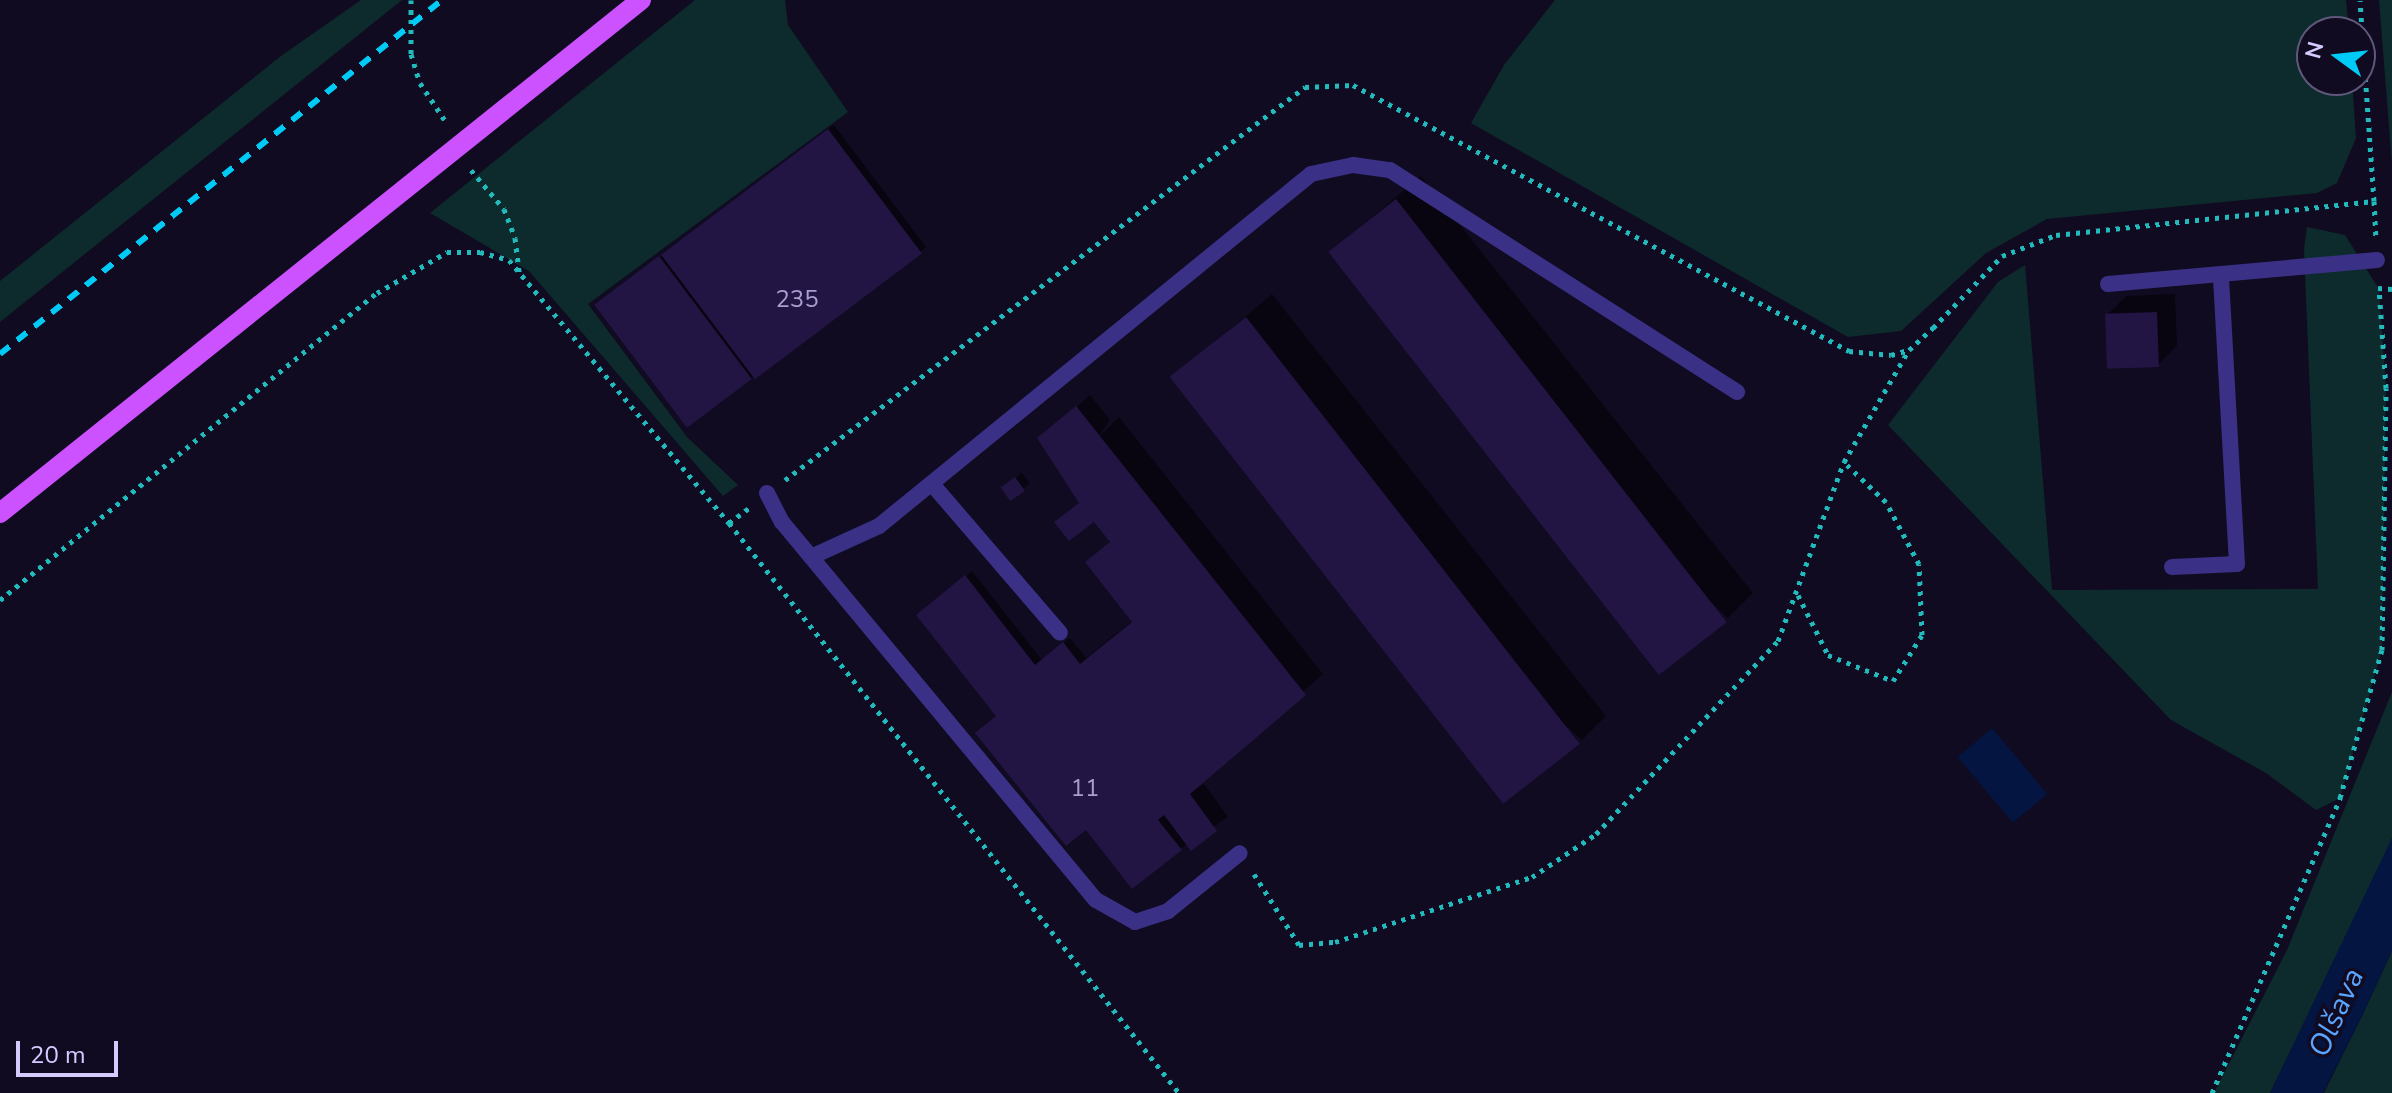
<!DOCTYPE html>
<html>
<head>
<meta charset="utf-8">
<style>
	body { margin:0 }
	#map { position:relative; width:2392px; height:1093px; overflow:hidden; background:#100b21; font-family:"Nunito Sans",sans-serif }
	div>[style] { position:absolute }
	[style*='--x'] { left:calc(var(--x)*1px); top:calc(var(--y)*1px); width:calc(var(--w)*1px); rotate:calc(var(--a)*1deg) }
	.green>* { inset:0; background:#0d2b2c }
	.water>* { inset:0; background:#041541; transform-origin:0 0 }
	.shadow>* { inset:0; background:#0007 }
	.building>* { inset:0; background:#221544; transform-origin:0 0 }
	.path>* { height:5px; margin-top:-2.5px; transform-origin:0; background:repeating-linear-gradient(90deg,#21babd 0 4px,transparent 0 10px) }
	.lane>* { height:16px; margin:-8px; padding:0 8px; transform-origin:8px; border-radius:8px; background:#3a3086 }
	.primary>* { height:20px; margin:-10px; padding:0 10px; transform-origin:10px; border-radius:10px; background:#cc52ff }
	.rail>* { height:6px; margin-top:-3px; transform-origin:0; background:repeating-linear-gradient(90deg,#00caf6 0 12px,transparent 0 22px) }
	span { translate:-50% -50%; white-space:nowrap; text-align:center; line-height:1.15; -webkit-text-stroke:7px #100b21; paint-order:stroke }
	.number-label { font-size:24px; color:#a89ed0 }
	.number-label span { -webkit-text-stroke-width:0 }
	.water-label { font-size:30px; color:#59a5ff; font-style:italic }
	.north { position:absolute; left:2296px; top:16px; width:80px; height:80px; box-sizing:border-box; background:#100b21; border:2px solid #5f587a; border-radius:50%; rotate:285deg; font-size:22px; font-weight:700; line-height:32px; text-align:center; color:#d5cbff }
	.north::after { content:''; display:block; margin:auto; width:28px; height:36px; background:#00caf6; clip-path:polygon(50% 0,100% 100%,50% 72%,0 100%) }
	.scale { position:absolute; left:16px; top:1041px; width:102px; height:36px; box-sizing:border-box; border:4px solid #d5cbff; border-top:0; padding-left:10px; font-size:24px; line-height:28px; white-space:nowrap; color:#d5cbff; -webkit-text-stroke:6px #100b21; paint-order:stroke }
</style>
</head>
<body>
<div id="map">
	<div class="green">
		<i style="clip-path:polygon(361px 0,402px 0,0 322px,0 281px,281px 56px)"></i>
		<i style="clip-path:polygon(695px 0,785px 0,788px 25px,848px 112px,588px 304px,687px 437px,738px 485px,723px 496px,529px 271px,430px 213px)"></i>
		<i style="clip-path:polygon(1555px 0,2346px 0,2349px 32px,2312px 32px,2312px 80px,2352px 80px,2356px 138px,2337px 183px,2317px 193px,2047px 219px,1986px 253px,1901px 331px,1848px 337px,1471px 123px,1504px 65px)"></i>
		<i style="clip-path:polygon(2379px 0,2392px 0,2392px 164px)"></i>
		<i style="clip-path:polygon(2307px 227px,2345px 235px,2379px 289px,2386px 388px,2382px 650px,2340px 798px,2316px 810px,2266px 773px,2171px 720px,1888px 425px,1998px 282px,2025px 265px,2052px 590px,2318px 589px,2304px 249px)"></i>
		<i style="clip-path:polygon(2392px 692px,2392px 838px,2379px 871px,2270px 1093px,2214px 1093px,2287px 950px)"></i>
		<i style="clip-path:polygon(2392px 951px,2392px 1093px,2324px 1093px,2363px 1014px)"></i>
	</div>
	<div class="water">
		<i style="left:1992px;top:728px;width:86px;height:45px;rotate:50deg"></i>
		<i style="clip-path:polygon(2392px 838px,2392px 951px,2363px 1014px,2323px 1093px,2270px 1093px)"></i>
	</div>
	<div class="shadow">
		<i style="clip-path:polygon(834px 125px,926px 247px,920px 252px,750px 379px,597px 305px)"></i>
		<i style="clip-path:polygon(1421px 176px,1753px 593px,1728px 618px,1331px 252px)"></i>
		<i style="clip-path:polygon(1272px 294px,1606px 716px,1582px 740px,1172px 378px)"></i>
		<i style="clip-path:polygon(2175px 294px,2177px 346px,2158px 365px,2107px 315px,2126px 296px)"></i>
		<i style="clip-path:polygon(1090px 395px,1110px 420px,1097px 439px,1119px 417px,1323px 674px,1187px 793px,1204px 784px,1228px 817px,1180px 849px,997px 715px,924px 610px,972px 571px,1042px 660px,1070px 638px,1086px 658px,1133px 620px,1088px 562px,1112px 541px,1057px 470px,1062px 466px,1040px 438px)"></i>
		<i style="clip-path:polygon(1022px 473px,1030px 483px,1012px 499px,1010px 482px)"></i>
	</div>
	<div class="building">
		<i style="left:828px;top:129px;width:156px;height:209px;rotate:53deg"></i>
		<i style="left:1396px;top:199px;width:537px;height:86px;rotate:52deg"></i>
		<i style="left:659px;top:256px;width:154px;height:81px;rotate:53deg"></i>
		<i style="left:2157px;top:312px;width:55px;height:52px;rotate:88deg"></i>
		<i style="left:1246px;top:317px;width:542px;height:97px;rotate:52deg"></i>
		<i style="clip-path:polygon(1076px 406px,1306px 695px,1190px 794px,1217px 831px,1191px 851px,1164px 815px,1158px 820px,1182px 850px,1132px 889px,1086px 830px,1066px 846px,975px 733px,996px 716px,916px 615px,965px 575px,1035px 665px,1063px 642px,1080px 664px,1132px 622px,1085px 562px,1110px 542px,1094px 522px,1069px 541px,1054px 522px,1079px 503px,1037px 438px)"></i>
		<i style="left:1015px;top:477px;width:17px;height:18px;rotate:54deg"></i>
	</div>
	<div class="path">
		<i style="--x:411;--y:0;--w:54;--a:90"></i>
		<i style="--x:411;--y:54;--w:30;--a:73"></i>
		<i style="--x:420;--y:83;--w:47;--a:56.3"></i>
		<i style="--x:471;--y:170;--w:51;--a:49.8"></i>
		<i style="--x:504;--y:209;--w:31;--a:69"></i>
		<i style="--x:515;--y:238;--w:34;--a:83"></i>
		<i style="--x:2374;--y:201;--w:37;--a:87"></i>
		<i style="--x:2378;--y:288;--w:14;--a:4"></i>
		<i style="--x:785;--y:480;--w:652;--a:-37.08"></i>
		<i style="--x:1305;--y:87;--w:48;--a:-2.4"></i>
		<i style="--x:1353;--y:85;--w:563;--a:28.2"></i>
		<i style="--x:1849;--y:351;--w:42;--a:5.4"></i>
		<i style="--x:1891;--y:355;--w:19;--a:-16"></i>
		<i style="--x:1909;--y:350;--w:33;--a:-43"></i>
		<i style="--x:1933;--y:328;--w:100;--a:-46.2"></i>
		<i style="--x:2002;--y:256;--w:58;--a:-21.3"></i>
		<i style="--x:2056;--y:235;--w:320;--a:-6.1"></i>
		<i style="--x:2374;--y:201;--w:201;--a:-94"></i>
		<i style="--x:729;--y:523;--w:25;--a:-37"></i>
		<i style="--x:1798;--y:595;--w:67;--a:63.4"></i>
		<i style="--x:1828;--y:655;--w:70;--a:21.8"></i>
		<i style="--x:1893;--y:681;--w:54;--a:-57.8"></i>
		<i style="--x:1922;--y:635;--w:71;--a:-92.4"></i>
		<i style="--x:1919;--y:564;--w:70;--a:-118"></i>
		<i style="--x:1886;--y:502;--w:58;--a:-136.4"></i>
		<i style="--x:0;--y:600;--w:486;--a:-39.2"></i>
		<i style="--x:377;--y:293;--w:81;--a:-30.4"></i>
		<i style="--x:447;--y:252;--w:33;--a:0"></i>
		<i style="--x:480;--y:252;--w:30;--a:15"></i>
		<i style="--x:509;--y:260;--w:343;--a:50.1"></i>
		<i style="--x:729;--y:523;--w:726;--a:51.71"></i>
		<i style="--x:1254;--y:874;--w:84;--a:57.6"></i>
		<i style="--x:1299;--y:945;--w:36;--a:-5"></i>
		<i style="--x:1335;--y:942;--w:207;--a:-18.3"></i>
		<i style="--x:1532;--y:877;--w:77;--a:-33.9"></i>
		<i style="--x:1596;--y:834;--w:265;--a:-46.7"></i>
		<i style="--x:1778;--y:641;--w:191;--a:-69.8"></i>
		<i style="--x:1844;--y:462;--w:128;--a:-60"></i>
		<i style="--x:2212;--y:1093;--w:322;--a:-66.5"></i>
		<i style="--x:2340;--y:798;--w:154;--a:-74.2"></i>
		<i style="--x:2382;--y:650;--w:262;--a:-89.1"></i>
		<i style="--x:2386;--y:388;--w:99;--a:-94"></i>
	</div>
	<div class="lane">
		<i style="--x:2108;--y:284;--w:270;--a:-5.1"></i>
		<i style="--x:932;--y:484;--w:196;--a:49.3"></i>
		<i style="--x:767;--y:493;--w:33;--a:63"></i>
		<i style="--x:782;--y:522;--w:491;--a:50.3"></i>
		<i style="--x:1096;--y:900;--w:45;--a:29.4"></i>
		<i style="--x:1135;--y:922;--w:35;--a:-18"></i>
		<i style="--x:1168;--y:911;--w:92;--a:-38.9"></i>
		<i style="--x:811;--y:557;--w:75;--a:-24.5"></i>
		<i style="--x:879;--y:526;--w:557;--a:-39.17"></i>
		<i style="--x:1311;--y:174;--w:43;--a:-12.1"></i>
		<i style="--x:1353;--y:165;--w:37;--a:8"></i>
		<i style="--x:1390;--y:170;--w:412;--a:32.6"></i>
		<i style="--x:2172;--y:567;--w:65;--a:-2.6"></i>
		<i style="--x:2237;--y:564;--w:287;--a:-93.2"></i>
	</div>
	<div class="primary">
		<i style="--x:0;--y:513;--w:821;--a:-38.67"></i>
	</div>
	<div class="rail">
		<i style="--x:0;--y:354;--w:566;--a:-38.69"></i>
	</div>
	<div class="number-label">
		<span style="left:797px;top:300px">235</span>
		<span style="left:1085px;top:789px">11</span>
	</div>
	<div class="water-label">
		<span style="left:2337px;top:1013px;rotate:-66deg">Olšava</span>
	</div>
	<div class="north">N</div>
	<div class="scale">20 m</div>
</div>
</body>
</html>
